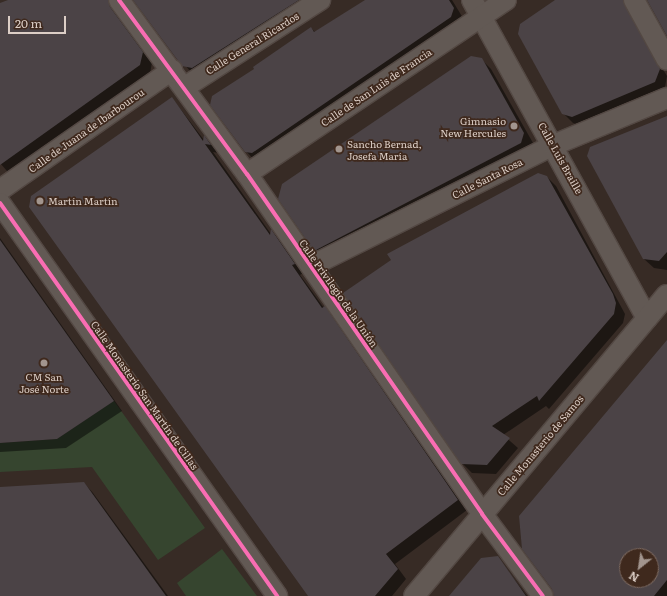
<!DOCTYPE html>
<html>
<head>
<meta charset="utf-8">
<style>
	body { margin:0 }
	#map { position:relative; width:667px; height:596px; overflow:hidden; background:#372b25; font-family:Literata,serif }
	div>[style] { position:absolute }
	[style*='--x'] { left:calc(var(--x)*1px); top:calc(var(--y)*1px); width:calc(var(--w)*1px); rotate:calc(var(--a)*1deg) }
	.green>* { inset:0; background:#36452f }
	.shadow>* { inset:0; background:#0007 }
	.building>* { inset:0; background:#4b4346 }
	.roads { filter:drop-shadow(1px 0 #534843) drop-shadow(-1px 0 #534843) drop-shadow(0 1px #534843) drop-shadow(0 -1px #534843) }
	.minor>* { height:20px; margin:-10px; padding:0 10px; transform-origin:10px; border-radius:10px; background:#625954 }
	.cycleway>* { height:4px; margin:-2px; padding:0 2px; transform-origin:2px; border-radius:2px; background:#f96db3 }
	.dots>* { width:11px; height:11px; translate:-50% -50%; box-sizing:border-box; border:2px solid #3f291d; border-radius:50% }
	span { translate:-50% -50%; white-space:nowrap; text-align:center; line-height:1.15; -webkit-text-stroke:3.5px #3f291d; paint-order:stroke }
	.street-label { font-size:10px; color:#dccec6 }
	.poi-label { font-size:10px; color:#dccec6 }
	.right { translate:-100% -50%; text-align:right }
	.left { translate:0 -50%; text-align:left }
	.north { position:absolute; left:619px; top:548px; width:40px; height:40px; box-sizing:border-box; background:#3f291d; border:1px solid #7e6b61; border-radius:50%; rotate:210deg; font-size:11px; font-weight:700; line-height:16px; text-align:center; color:#dccec6 }
	.north::after { content:''; display:block; margin:auto; width:14px; height:18px; background:#a2958e; clip-path:polygon(50% 0,100% 100%,50% 72%,0 100%) }
	.scale { position:absolute; left:8px; top:16px; width:58px; height:18px; box-sizing:border-box; border:2px solid #dccec6; border-top:0; padding-left:5px; font-size:12px; line-height:14px; white-space:nowrap; color:#dccec6; -webkit-text-stroke:3px #3f291d; paint-order:stroke }
</style>
</head>
<body>
<div id="map">
	<div class="green">
		<i style="clip-path:polygon(114px 401px,205px 528px,158px 560px,92px 467px,0 472px,0 443px,57px 439px)"></i>
		<i style="clip-path:polygon(222px 549px,257px 596px,186px 596px,177px 583px)"></i>
	</div>
	<div class="shadow">
		<i style="clip-path:polygon(10px 0,106px 0,152px 62px,150px 74px,14px 172px,7px 171px,0 163px,0 5px)"></i>
		<i style="clip-path:polygon(135px 0,325px 0,193px 75px)"></i>
		<i style="clip-path:polygon(367px 0,452px 0,463px 18px,255px 161px,246px 151px,256px 69px,311px 28px,315px 32px)"></i>
		<i style="clip-path:polygon(557px 0,621px 0,667px 76px,664px 92px,582px 126px,573px 123px,563px 113px)"></i>
		<i style="clip-path:polygon(481px 59px,491px 69px,533px 143px,530px 153px,325px 260px,279px 199px)"></i>
		<i style="clip-path:polygon(172px 98px,204px 140px,205px 137px,219px 153px,213px 152px,271px 234px,272px 231px,280px 240px,303px 273px,300px 275px,324px 308px,334px 317px,467px 510px,395px 564px,406px 579px,392px 596px,309px 596px)"></i>
		<i style="clip-path:polygon(667px 121px,667px 270px,654px 268px,644px 259px)"></i>
		<i style="clip-path:polygon(547px 177px,556px 186px,625px 314px,623px 323px,549px 409px,546px 406px,503px 435px,518px 448px,496px 474px,472px 473px,462px 463px)"></i>
		<i style="clip-path:polygon(0 238px,122px 411px,66px 448px,0 452px)"></i>
		<i style="clip-path:polygon(evenodd,667px 342px,667px 596px,555px 596px,667px 342px,627px 556px,651px 556px,651px 580px,627px 580px,627px 556px)"></i>
		<i style="clip-path:polygon(84px 483px,93px 493px,168px 596px,0 596px,0 488px)"></i>
		<i style="clip-path:polygon(497px 557px,527px 596px,451px 596px)"></i>
	</div>
	<div class="building">
		<i style="clip-path:polygon(8px 0,108px 0,110px 7px,143px 52px,140px 65px,0 165px,0 3px)"></i>
		<i style="clip-path:polygon(133px 0,299px 0,192px 68px,182px 66px)"></i>
		<i style="clip-path:polygon(365px 0,449px 0,454px 8px,451px 17px,252px 153px,245px 152px,210px 105px,212px 96px,254px 69px,253px 67px,311px 27px,314px 32px)"></i>
		<i style="clip-path:polygon(555px 0,623px 0,660px 69px,655px 82px,572px 117px,562px 114px,518px 34px,520px 24px)"></i>
		<i style="clip-path:polygon(647px 0,667px 0,667px 36px)"></i>
		<i style="clip-path:polygon(471px 56px,482px 58px,524px 133px,521px 143px,314px 251px,278px 199px,282px 184px)"></i>
		<i style="clip-path:polygon(172px 97px,203px 141px,204px 135px,211px 145px,205px 144px,270px 235px,271px 229px,295px 264px,292px 265px,322px 308px,325px 306px,458px 500px,386px 554px,398px 569px,375px 596px,308px 596px,29px 207px,31px 196px)"></i>
		<i style="clip-path:polygon(667px 116px,667px 252px,659px 261px,643px 259px,587px 156px,590px 147px)"></i>
		<i style="clip-path:polygon(538px 173px,547px 176px,613px 294px,616px 303px,614px 314px,539px 401px,537px 396px,492px 426px,510px 438px,487px 465px,461px 464px,343px 293px,391px 260px,387px 254px)"></i>
		<i style="clip-path:polygon(0 240px,114px 401px,57px 439px,0 443px)"></i>
		<i style="clip-path:polygon(evenodd,667px 340px,667px 580px,654px 596px,554px 596px,552px 589px,522px 549px,519px 516px,667px 340px,627px 556px,651px 556px,651px 580px,627px 580px,627px 556px)"></i>
		<i style="clip-path:polygon(84px 482px,166px 596px,0 596px,0 487px)"></i>
		<i style="clip-path:polygon(498px 556px,526px 596px,449px 596px,481px 558px)"></i>
	</div>
	<div class="roads">
		<div class="minor">
			<i style="--x:119;--y:0;--w:216;--a:53.7"></i>
			<i style="--x:247;--y:174;--w:413;--a:55.3"></i>
			<i style="--x:482;--y:514;--w:102;--a:53.4"></i>
			<i style="--x:472;--y:0;--w:363;--a:61.2"></i>
			<i style="--x:634;--y:0;--w:68;--a:61.2"></i>
			<i style="--x:185;--y:87;--w:161;--a:-32.8"></i>
			<i style="--x:247;--y:174;--w:312;--a:-33.9"></i>
			<i style="--x:0;--y:190;--w:210;--a:-34.9"></i>
			<i style="--x:0;--y:203;--w:481;--a:54.8"></i>
			<i style="--x:311;--y:266;--w:271;--a:-26.5"></i>
			<i style="--x:554;--y:145;--w:122;--a:-22.6"></i>
			<i style="--x:414;--y:596;--w:393;--a:-50"></i>
		</div>
	</div>
	<div class="cycleway">
		<i style="--x:119;--y:0;--w:216;--a:53.7"></i>
		<i style="--x:247;--y:174;--w:413;--a:55.3"></i>
		<i style="--x:482;--y:514;--w:102;--a:53.4"></i>
		<i style="--x:0;--y:203;--w:481;--a:54.8"></i>
	</div>
	<div class="dots">
		<i style="left:514px;top:126px;background:#a2958e"></i>
		<i style="left:339px;top:149px;background:#a2958e"></i>
		<i style="left:40px;top:201px;background:#a2958e"></i>
		<i style="left:44px;top:363px;background:#a2958e"></i>
	</div>
	<div class="street-label">
		<span style="left:252px;top:43px;rotate:-32deg">Calle General Ricardos</span>
		<span style="left:376px;top:87px;rotate:-34deg">Calle de San Luis de Francia</span>
		<span style="left:86px;top:130px;rotate:-35deg">Calle de Juana de Ibarbourou</span>
		<span style="left:561px;top:158px;rotate:61deg">Calle Luis Braille</span>
		<span style="left:487px;top:178px;rotate:-27deg">Calle Santa Rosa</span>
		<span style="left:339px;top:293px;rotate:55deg">Calle Privilegio de la Unión</span>
		<span style="left:145px;top:395px;rotate:55deg">Calle Monasterio San Martín de Cillas</span>
		<span style="left:540px;top:445px;rotate:-50deg">Calle Monasterio de Samos</span>
	</div>
	<div class="poi-label">
		<span class="right" style="left:506px;top:126px">Gimnasio<br>New Hercules</span>
		<span class="left" style="left:347px;top:149px">Sancho Bernad,<br>Josefa María</span>
		<span class="left" style="left:48px;top:201px">Martín Martín</span>
		<span style="left:44px;top:382px">CM San<br>José Norte</span>
	</div>
	<div class="north">N</div>
	<div class="scale">20 m</div>
</div>
</body>
</html>
